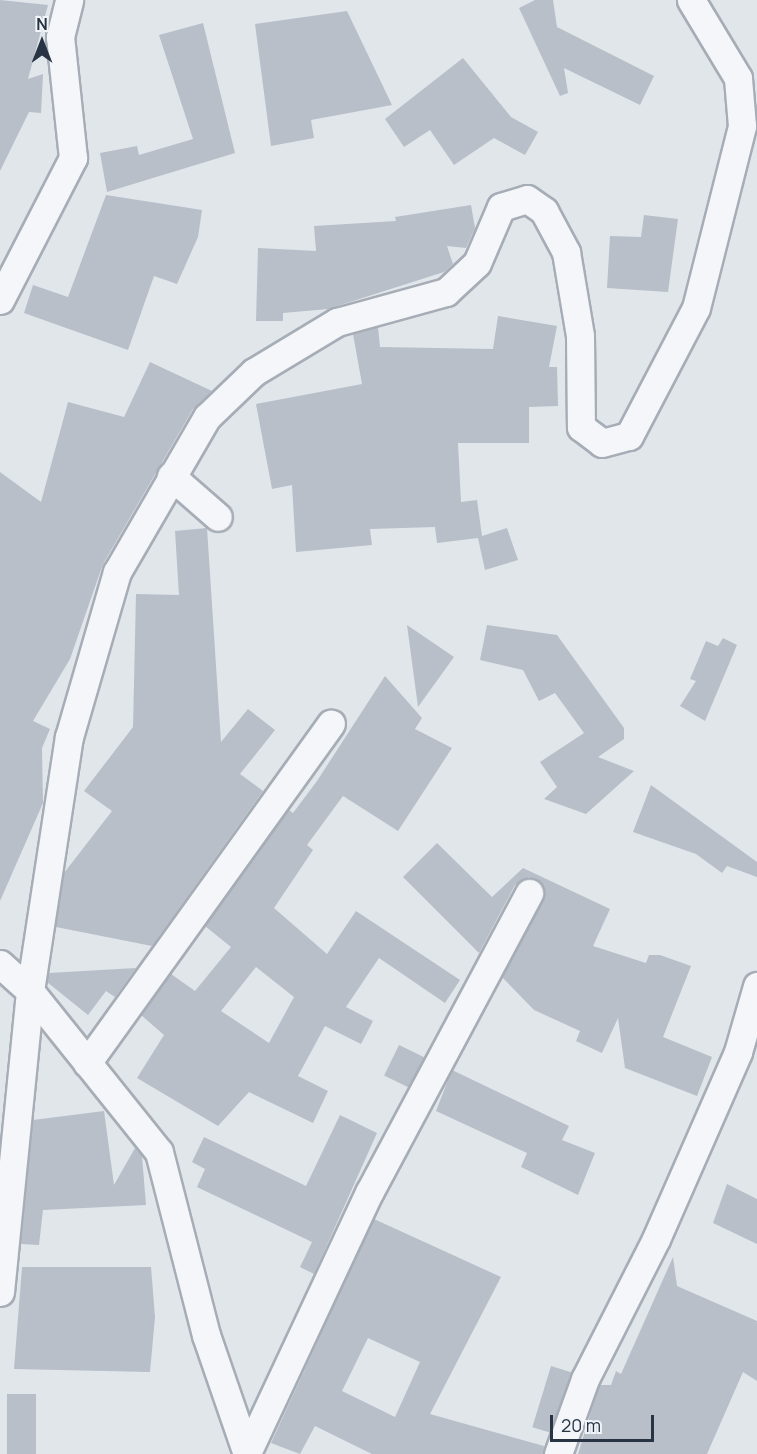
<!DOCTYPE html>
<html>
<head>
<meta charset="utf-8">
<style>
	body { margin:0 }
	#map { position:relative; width:757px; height:1454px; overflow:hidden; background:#e1e6eb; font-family:Manrope,sans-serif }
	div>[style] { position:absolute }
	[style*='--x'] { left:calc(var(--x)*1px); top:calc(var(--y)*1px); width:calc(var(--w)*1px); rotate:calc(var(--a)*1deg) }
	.building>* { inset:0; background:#b8bfc9; transform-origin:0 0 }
	.roads { filter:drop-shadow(2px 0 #a6adb6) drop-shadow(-2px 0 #a6adb6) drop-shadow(0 2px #a6adb6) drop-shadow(0 -2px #a6adb6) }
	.minor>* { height:27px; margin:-13.5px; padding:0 13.5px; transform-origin:13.5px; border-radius:13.5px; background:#f4f6f9 }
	span { translate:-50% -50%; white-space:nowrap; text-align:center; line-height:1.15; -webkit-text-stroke:5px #f1f4f8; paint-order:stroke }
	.north { position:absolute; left:12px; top:12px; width:60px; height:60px; -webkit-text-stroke:4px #f1f4f8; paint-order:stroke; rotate:0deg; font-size:16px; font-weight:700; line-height:24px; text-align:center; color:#283444 }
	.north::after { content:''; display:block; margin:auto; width:21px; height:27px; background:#283444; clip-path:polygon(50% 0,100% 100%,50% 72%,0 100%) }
	.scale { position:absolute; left:550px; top:1415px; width:104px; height:27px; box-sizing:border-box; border:3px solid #283444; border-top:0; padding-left:8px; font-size:18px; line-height:21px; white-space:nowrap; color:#283444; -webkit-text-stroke:4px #f1f4f8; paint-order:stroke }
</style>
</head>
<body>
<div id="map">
	<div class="building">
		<i style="clip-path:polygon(0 0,48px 5px,28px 79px,43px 74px,41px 113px,29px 112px,0 171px)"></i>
		<i style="clip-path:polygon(535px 0,553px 0,557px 27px,654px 76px,640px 105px,564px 68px,568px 93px,560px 96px,519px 8px)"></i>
		<i style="clip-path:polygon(347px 11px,392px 105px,311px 120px,314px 138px,271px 146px,255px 24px)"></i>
		<i style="clip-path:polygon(203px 23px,235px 153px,107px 192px,100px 153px,137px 146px,139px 155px,193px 139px,159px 35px)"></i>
		<i style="clip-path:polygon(463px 58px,511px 117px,538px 132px,525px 155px,494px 138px,454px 165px,430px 130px,404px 147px,385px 119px)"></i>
		<i style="clip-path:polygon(106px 195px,202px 210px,198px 237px,177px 284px,154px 276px,128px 350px,24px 313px,33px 285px,68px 297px)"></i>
		<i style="clip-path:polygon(471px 205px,475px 228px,466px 248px,447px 246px,453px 264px,444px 272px,328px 309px,283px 313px,283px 321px,256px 321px,258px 248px,316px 251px,314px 226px,396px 221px,395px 217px)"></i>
		<i style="clip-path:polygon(644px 215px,678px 219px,668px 292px,607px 288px,610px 236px,641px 237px)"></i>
		<i style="clip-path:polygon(498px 316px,557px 326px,549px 367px,557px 367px,558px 406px,529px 407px,529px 443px,458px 443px,461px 502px,477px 500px,482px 536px,507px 528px,518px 560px,485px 570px,478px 538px,437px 543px,435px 527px,370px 529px,372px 545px,296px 552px,292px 485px,272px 489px,256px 404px,362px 384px,353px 334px,378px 327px,380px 347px,493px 349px)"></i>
		<i style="clip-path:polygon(150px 362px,212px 391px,193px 409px,103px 564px,70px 659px,33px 721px,50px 729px,42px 748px,43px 803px,0 901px,0 472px,41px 502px,68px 402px,124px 417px)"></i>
		<i style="clip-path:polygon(207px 528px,221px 742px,248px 709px,275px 730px,240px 774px,263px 791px,152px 946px,56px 927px,64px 873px,112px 811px,84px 791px,133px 727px,136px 594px,179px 595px,175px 531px)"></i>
		<i style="clip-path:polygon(407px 625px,454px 657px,418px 707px)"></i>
		<i style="clip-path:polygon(487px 625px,557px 635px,624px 728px,624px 739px,598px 757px,634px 771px,586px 814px,544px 799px,557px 787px,540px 762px,584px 733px,555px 693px,539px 701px,523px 670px,480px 660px)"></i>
		<i style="clip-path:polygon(723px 638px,737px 645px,705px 721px,680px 706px,696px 681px,690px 679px,706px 641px,718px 646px)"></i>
		<i style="clip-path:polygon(evenodd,385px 676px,422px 718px,415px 729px,452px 748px,398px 831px,343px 796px,307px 845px,313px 850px,274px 908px,327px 954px,356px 911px,460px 980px,445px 1003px,379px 958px,346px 1007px,373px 1021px,361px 1044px,325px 1026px,298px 1076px,328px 1091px,313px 1123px,249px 1092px,218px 1126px,137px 1078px,164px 1035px,141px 1015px,171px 974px,195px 991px,231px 947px,205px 926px,289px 810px,293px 813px,317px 781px,385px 676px,256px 967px,294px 997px,269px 1043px,221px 1011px,256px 967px)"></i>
		<i style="clip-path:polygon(651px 785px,757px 862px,757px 877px,727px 866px,722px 873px,696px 854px,633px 832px)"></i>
		<i style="clip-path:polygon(437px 843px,492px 897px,523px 868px,610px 909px,593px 946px,646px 963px,649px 955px,660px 955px,691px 966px,663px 1037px,712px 1057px,697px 1096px,625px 1068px,618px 1018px,602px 1053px,576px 1041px,580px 1031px,534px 1010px,502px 977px,543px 900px,543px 885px,529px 877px,515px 885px,479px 953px,403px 877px)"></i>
		<i style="clip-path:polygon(136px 968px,115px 997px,106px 991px,88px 1015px,47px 982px,49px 973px)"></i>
		<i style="left:399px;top:1045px;width:28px;height:34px;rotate:26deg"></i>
		<i style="clip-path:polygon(452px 1070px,569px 1126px,562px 1140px,595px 1153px,578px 1195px,521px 1167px,527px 1153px,436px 1111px)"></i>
		<i style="clip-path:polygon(104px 1111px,114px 1185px,135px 1148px,142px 1156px,146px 1205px,43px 1210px,39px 1245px,21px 1244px,33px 1120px)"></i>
		<i style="clip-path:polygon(340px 1115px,377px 1133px,314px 1274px,300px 1267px,312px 1242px,197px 1187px,205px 1169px,192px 1162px,204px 1137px,306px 1186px)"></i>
		<i style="clip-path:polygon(727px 1184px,757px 1199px,757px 1244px,713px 1223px)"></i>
		<i style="clip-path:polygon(evenodd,374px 1219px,501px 1277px,430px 1414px,544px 1446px,543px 1454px,372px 1454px,315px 1426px,300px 1454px,271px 1443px,374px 1219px,368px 1338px,420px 1362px,395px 1417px,342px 1391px,368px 1338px)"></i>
		<i style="clip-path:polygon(673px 1257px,677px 1286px,757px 1321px,757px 1381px,743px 1372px,707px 1454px,578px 1454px,599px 1385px,611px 1385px,616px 1371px,621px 1374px)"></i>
		<i style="clip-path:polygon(22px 1267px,151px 1267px,155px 1317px,150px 1372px,14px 1369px)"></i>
		<i style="left:551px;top:1366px;width:21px;height:64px;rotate:17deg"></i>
		<i style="left:7px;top:1394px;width:29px;height:60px"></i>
	</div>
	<div class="roads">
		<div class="minor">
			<i style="--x:0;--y:300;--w:160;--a:-62.8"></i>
			<i style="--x:73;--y:158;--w:122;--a:-96.1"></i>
			<i style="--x:60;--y:37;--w:38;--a:-76"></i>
			<i style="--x:171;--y:476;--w:62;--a:41.1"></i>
			<i style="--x:0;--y:964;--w:40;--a:42"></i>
			<i style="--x:30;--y:991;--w:206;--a:51.3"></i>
			<i style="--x:159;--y:1152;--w:189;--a:75.6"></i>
			<i style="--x:206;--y:1335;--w:126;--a:71"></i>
			<i style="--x:87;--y:1063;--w:418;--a:-54.3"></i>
			<i style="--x:0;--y:1292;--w:302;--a:-84.3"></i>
			<i style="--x:30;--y:991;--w:257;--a:-81.3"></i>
			<i style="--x:69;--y:737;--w:172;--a:-73.8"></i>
			<i style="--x:117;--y:572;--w:179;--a:-59.9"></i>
			<i style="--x:207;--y:417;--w:65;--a:-43.8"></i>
			<i style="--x:254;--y:372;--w:97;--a:-31.1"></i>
			<i style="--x:337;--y:322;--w:113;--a:-15.4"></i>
			<i style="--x:446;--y:292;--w:42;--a:-43.1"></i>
			<i style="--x:477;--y:263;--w:61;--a:-66.8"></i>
			<i style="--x:501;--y:207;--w:27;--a:-17"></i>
			<i style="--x:527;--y:199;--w:21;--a:35"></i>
			<i style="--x:544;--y:211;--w:47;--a:61.8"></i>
			<i style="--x:566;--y:252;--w:85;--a:80.5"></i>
			<i style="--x:580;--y:336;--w:91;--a:89.4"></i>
			<i style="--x:581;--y:427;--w:26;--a:37"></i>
			<i style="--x:602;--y:443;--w:28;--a:-15"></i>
			<i style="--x:629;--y:436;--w:144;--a:-62.4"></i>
			<i style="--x:696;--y:308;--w:188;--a:-75.8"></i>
			<i style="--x:742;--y:126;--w:48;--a:-94.8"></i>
			<i style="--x:738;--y:78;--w:91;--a:-121.1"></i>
			<i style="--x:247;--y:1453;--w:289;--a:-64.9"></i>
			<i style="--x:370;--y:1191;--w:338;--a:-61.9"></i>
			<i style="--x:558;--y:1454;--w:80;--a:-70.2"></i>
			<i style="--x:585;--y:1379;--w:157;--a:-63.1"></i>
			<i style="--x:656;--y:1239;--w:204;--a:-66.3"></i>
			<i style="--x:738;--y:1052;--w:69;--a:-73.9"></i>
		</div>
	</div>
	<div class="north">N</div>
	<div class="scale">20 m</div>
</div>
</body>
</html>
